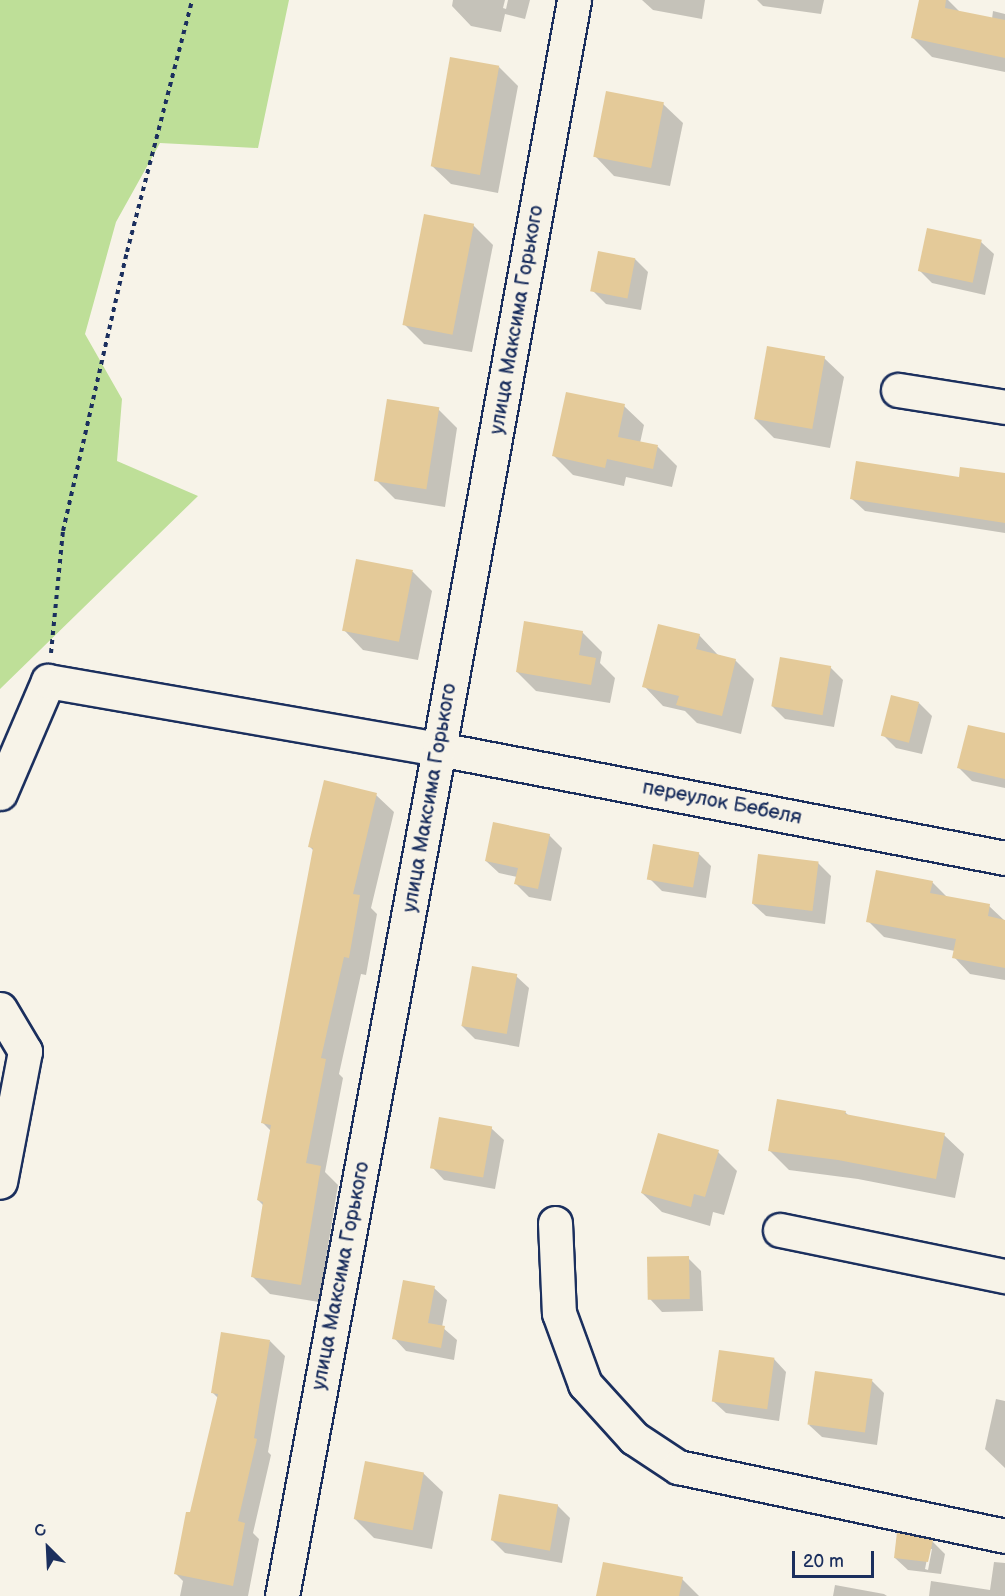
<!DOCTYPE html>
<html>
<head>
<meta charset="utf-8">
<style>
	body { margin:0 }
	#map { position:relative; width:1005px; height:1596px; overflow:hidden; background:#f7f3e8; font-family:"Balsamiq Sans",sans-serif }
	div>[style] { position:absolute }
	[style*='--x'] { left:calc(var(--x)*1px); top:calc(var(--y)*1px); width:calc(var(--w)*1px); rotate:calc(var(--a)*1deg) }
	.green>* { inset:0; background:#bedf98 }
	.shadow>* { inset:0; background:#0003 }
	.building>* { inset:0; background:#e4ca99; transform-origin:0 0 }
	.path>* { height:4px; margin-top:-2px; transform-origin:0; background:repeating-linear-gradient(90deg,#1b2f5e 0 4.5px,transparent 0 9px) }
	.roads { filter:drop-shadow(2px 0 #1b2f5e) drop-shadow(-2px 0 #1b2f5e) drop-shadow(0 2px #1b2f5e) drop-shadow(0 -2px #1b2f5e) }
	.minor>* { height:33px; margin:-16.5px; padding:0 16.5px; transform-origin:16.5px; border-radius:16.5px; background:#f7f3e8 }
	span { translate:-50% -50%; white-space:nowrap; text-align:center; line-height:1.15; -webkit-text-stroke:4.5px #f7f3e8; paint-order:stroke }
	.street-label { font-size:20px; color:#1b2f5e }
	.north { position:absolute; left:18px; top:1518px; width:60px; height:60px; -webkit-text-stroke:4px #f7f3e8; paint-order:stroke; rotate:336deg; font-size:16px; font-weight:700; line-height:24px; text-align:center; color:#1b2f5e }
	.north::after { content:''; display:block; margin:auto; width:21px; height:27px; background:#1b2f5e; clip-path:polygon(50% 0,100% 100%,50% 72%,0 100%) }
	.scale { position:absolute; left:792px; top:1551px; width:82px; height:27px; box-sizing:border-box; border:3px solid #1b2f5e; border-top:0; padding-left:8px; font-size:18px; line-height:21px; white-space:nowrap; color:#1b2f5e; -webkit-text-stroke:4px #f7f3e8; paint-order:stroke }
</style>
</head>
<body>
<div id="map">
	<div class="green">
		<i style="clip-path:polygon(0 0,289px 0,258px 148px,160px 143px,116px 222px,85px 334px,122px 399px,117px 461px,198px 496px,0 689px)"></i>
	</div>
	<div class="shadow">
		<i style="clip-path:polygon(453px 0,505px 0,503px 8px,506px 9px,508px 0,530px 0,525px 19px,505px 14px,501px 32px,471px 26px,452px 6px)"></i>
		<i style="clip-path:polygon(642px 0,705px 0,702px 19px,653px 10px)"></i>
		<i style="clip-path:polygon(757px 0,824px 0,821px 14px,763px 6px)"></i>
		<i style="clip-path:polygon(920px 0,948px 0,961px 13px,992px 19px,993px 11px,1005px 14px,1005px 72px,932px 57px,913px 38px)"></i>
		<i style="clip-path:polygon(499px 67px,518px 86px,498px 193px,451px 184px,431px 165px)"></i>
		<i style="clip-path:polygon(663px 104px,683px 123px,670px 186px,614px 176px,595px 156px)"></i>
		<i style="clip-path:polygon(473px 225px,493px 245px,472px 352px,424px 344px,404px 324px)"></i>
		<i style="clip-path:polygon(981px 242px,994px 254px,985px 295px,932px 283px,919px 270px)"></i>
		<i style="clip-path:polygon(635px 259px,648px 272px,641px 310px,606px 304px,593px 291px)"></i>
		<i style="clip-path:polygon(824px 358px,844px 377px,830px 448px,774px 438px,755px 419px)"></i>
		<i style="clip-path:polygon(624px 406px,644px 425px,640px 443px,658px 447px,677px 466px,672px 487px,626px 477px,624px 486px,573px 475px,554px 456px)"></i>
		<i style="clip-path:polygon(438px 409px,457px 428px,445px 507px,395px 499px,376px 480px)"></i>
		<i style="clip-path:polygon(1005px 475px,1005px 533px,865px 511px,852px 499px,960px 478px)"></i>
		<i style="clip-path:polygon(357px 561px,413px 572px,432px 591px,418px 660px,363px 650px,344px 630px)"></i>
		<i style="clip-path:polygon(582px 632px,602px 652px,600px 663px,615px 678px,610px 703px,536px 691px,517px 672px)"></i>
		<i style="clip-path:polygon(699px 635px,718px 655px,735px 660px,754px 679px,741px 734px,697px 723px,685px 711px,663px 706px,644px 686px)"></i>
		<i style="clip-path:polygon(830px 667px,843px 680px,834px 727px,785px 719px,772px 706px)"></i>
		<i style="clip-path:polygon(919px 703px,932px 716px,922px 754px,896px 748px,883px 735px)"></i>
		<i style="clip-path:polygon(1005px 735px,1005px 788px,972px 781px,959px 768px)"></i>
		<i style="clip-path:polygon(376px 795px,394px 812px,371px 908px,377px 914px,366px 975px,361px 974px,339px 1074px,343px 1078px,325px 1172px,338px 1185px,319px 1302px,270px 1294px,252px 1276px,264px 1206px,258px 1200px,271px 1131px,263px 1123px,314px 851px,310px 847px)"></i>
		<i style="clip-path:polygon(549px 835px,562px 848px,551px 901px,529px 897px,516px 884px,517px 877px,499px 873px,486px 861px)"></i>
		<i style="clip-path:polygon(698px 853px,711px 866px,706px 898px,662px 891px,649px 878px)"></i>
		<i style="clip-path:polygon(818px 863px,831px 876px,825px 924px,766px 916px,753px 904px)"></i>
		<i style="clip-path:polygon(932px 882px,948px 898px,989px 906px,1005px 921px,1005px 980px,970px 974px,954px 957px,955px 951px,884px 937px,868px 921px)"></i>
		<i style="clip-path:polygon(516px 976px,529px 988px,519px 1047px,475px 1039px,462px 1026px)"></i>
		<i style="clip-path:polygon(845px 1112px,849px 1116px,944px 1135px,964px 1154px,955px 1198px,858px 1179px,789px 1170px,770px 1151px)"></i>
		<i style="clip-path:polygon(491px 1128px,504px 1140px,495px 1189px,444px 1180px,432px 1167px)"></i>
		<i style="clip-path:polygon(718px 1152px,737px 1171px,724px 1215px,713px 1212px,710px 1226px,662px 1212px,642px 1193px)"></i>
		<i style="clip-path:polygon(688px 1258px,701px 1271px,703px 1311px,662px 1312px,650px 1299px)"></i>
		<i style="clip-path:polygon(434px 1288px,447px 1300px,442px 1327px,457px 1340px,454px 1360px,406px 1351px,394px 1338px)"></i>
		<i style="clip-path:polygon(270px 1341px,285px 1356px,268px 1452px,271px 1455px,253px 1533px,259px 1539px,248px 1596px,180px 1596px,183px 1581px,176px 1574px,218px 1398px,212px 1392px)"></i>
		<i style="clip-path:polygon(774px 1359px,786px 1372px,779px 1421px,726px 1413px,713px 1401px)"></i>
		<i style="clip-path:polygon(871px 1380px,884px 1393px,877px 1445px,822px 1437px,809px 1425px)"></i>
		<i style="clip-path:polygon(996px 1399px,1005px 1401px,1005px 1468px,985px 1449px)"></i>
		<i style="clip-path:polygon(423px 1473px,443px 1492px,432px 1549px,374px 1538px,355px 1519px)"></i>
		<i style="clip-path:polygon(557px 1505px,570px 1518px,562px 1563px,505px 1553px,492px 1540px)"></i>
		<i style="clip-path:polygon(evenodd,932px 1541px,945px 1554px,941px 1574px,908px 1570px,895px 1558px,932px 1541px,929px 1549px,932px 1549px,928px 1570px,925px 1569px,929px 1549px)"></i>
		<i style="clip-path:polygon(994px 1562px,1005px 1563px,1005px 1596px,929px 1596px,931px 1581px,990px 1590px)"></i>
		<i style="clip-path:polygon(682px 1579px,699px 1596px,598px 1596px)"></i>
		<i style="clip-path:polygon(835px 1585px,884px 1594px,887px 1596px,833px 1596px)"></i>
	</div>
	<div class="building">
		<i style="clip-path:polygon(919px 0,946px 0,945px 8px,1005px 20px,1005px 58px,911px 38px)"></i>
		<i style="left:450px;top:57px;width:50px;height:111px;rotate:10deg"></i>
		<i style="left:606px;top:91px;width:59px;height:67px;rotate:11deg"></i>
		<i style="left:424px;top:214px;width:51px;height:113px;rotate:11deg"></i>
		<i style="left:927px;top:228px;width:56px;height:44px;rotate:12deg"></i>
		<i style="left:598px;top:251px;width:38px;height:41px;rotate:11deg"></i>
		<i style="left:767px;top:346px;width:59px;height:74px;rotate:10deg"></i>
		<i style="clip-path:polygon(566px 392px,625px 404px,618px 437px,658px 445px,653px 469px,607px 459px,605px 468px,552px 456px)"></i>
		<i style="left:387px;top:399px;width:53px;height:83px;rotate:9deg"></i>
		<i style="clip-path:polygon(856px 461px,959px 477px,960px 467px,1005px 473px,1005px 523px,850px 499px)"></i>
		<i style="left:356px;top:559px;width:58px;height:73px;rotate:11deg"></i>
		<i style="clip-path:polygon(524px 621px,583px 631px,579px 655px,596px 658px,591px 685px,516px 672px)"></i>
		<i style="clip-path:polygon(658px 624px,700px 634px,696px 649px,736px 659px,722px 716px,676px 705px,679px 696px,642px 687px)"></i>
		<i style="left:780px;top:657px;width:52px;height:50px;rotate:10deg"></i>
		<i style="left:891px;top:695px;width:29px;height:42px;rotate:14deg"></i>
		<i style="clip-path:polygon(968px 725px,1005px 733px,1005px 779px,957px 768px)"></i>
		<i style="clip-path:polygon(324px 780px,377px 793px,353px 894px,360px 895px,349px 958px,344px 957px,321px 1058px,326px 1059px,306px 1163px,321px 1166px,301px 1285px,251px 1277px,263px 1202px,257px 1200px,271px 1125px,261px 1123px,313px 848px,308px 847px)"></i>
		<i style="clip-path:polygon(493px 822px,550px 834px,538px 889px,514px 884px,518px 868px,485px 861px)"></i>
		<i style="left:653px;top:844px;width:47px;height:36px;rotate:10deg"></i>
		<i style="left:758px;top:854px;width:61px;height:50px;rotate:7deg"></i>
		<i style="clip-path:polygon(876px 870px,933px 881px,930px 893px,990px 904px,988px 916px,1005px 920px,1005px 968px,952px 958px,956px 939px,866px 922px)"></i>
		<i style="left:472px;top:966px;width:46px;height:61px;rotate:10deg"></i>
		<i style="clip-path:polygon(777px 1099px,846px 1111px,845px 1114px,945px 1133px,936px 1179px,838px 1160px,768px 1151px)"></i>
		<i style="left:439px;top:1117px;width:54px;height:52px;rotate:10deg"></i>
		<i style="clip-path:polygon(658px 1133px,719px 1150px,705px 1197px,694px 1194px,691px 1207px,641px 1193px)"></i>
		<i style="left:689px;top:1256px;width:43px;height:42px;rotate:89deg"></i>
		<i style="clip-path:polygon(403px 1280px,435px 1286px,428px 1323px,445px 1326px,441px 1348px,392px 1339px)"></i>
		<i style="clip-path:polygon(221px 1332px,270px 1340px,254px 1438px,257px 1439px,238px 1521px,245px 1523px,233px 1586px,174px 1574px,186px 1512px,190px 1512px,218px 1394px,211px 1393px)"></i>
		<i style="left:719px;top:1350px;width:56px;height:52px;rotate:8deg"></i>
		<i style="left:815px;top:1371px;width:58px;height:54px;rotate:8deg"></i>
		<i style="left:365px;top:1461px;width:60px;height:59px;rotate:11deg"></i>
		<i style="left:499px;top:1494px;width:60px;height:47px;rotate:10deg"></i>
		<i style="clip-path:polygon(897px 1532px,933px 1540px,928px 1562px,894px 1558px)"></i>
		<i style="clip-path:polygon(603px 1562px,683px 1577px,679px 1596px,596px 1596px)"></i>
	</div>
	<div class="path">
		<i style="--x:51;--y:653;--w:123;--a:-84.4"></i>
		<i style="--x:63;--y:531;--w:286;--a:-77.1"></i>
		<i style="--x:127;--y:252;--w:260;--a:-75.5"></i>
	</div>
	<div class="roads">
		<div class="minor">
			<i style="--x:898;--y:390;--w:108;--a:9"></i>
			<i style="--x:0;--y:793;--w:122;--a:-66.8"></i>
			<i style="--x:48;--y:681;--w:397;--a:9.9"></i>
			<i style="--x:439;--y:749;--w:576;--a:10.9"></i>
			<i style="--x:0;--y:1009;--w:49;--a:59.2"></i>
			<i style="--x:25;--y:1051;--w:133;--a:100.8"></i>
			<i style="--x:555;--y:1223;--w:90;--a:87.5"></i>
			<i style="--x:559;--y:1313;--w:76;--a:69.9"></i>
			<i style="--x:585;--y:1384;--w:73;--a:47.8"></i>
			<i style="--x:634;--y:1438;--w:53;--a:33.4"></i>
			<i style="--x:678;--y:1467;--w:334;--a:11.9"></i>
			<i style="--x:780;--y:1230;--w:230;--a:11.6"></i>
			<i style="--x:282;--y:1596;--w:861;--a:-79.5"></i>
			<i style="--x:439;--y:749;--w:761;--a:-79.78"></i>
		</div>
	</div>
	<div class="street-label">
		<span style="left:517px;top:320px;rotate:-80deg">улица Максима Горького</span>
		<span style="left:430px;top:798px;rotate:-80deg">улица Максима Горького</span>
		<span style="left:722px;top:803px;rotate:11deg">переулок Бебеля</span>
		<span style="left:341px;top:1276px;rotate:-79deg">улица Максима Горького</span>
	</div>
	<div class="north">С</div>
	<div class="scale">20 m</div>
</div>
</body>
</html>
